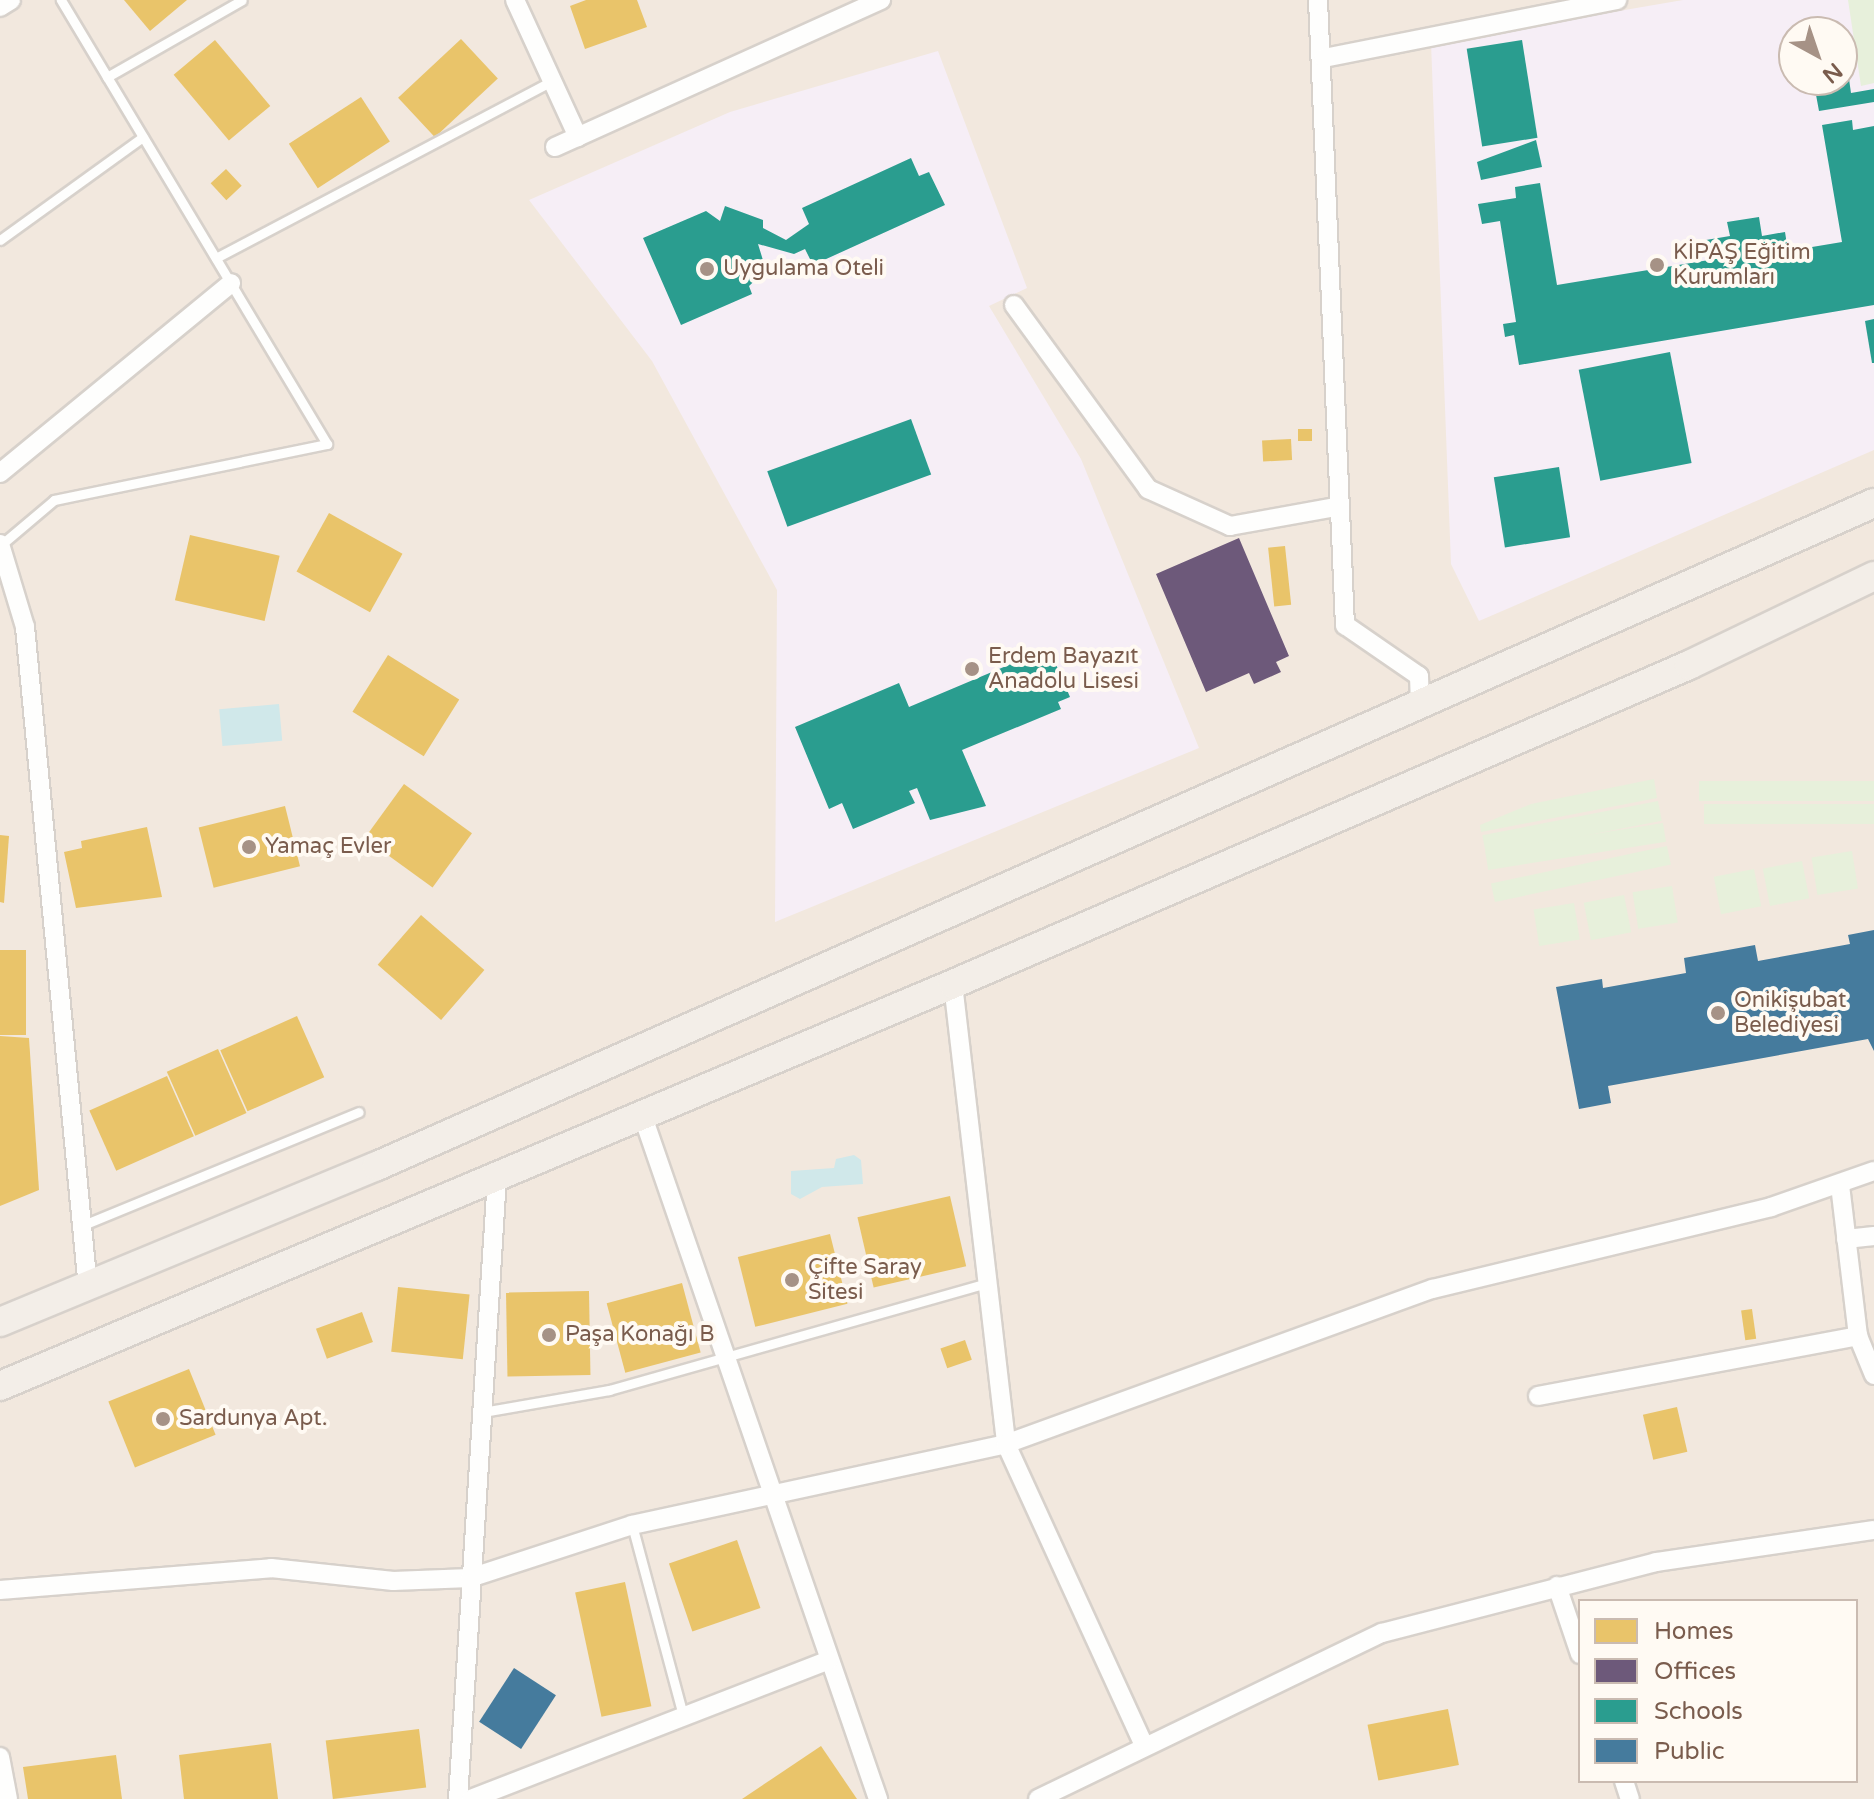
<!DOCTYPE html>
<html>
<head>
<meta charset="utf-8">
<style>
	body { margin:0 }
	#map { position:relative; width:1874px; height:1799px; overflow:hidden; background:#f9f5f0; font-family:"Varela Round",sans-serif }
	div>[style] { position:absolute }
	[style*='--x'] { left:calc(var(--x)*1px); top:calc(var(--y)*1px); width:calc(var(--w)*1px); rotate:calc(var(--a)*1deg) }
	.residential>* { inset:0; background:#f2e8de }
	.education>* { inset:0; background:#f6eef6 }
	.green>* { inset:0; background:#e7f0db; transform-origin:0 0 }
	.water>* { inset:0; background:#d0e8ea; transform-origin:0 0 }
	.homes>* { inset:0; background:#e9c46a; transform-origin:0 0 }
	.offices>* { inset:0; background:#6d597a }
	.schools>* { inset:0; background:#2a9d8f; transform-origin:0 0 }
	.public>* { inset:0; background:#457b9d; transform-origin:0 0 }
	.roads { filter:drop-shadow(2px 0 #d7d1cb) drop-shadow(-2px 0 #d7d1cb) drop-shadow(0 2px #d7d1cb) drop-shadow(0 -2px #d7d1cb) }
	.service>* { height:9px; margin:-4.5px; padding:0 4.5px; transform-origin:4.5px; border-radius:4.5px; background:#fefefd }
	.minor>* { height:18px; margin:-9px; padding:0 9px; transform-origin:9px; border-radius:9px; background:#fefefd }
	.primary>* { height:28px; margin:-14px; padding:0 14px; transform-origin:14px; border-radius:14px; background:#f3eee8 }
	.dots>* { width:22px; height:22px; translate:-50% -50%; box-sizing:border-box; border:4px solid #fffaf3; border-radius:50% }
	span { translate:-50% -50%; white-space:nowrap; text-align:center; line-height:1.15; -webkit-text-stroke:8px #fffaf3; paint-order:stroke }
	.poi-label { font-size:22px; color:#7a5c4d }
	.left { translate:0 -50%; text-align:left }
	.legend { position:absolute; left:1578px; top:1599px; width:280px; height:184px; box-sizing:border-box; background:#fffaf3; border:2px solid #cabbb1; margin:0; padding:10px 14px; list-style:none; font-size:24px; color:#7a5c4d }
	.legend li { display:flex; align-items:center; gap:16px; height:40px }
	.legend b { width:40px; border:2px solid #cabbb1 }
	.north { position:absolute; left:1778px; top:16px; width:80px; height:80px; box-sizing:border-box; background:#fffaf3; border:2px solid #cabbb1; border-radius:50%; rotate:140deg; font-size:22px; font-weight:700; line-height:32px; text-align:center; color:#7a5c4d }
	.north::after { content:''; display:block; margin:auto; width:28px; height:36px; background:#a69286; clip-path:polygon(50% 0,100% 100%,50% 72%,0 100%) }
</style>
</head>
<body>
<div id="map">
	<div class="residential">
		<i style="clip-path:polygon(evenodd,0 0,1874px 0,1874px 1799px,0 1799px,0 0,1794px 32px,1842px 32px,1842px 80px,1794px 80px,1794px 32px,0 0,1580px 1601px,1856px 1601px,1856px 1781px,1580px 1781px,1580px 1601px)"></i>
	</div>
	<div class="education">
		<i style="clip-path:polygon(evenodd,1683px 0,1874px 0,1874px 450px,1479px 621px,1451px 564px,1431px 43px,1683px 0,1794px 32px,1842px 32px,1842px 80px,1794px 80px,1794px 32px)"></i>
		<i style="clip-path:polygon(938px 51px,1027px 288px,989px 306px,1081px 459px,1199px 748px,775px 922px,777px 590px,652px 361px,529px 200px,730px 112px)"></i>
	</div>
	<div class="green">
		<i style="clip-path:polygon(1848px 0,1874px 0,1874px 83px,1861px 86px)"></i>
		<i style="clip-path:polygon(1654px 779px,1657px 798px,1481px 832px,1480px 825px,1531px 804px)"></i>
		<i style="left:1874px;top:781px;width:20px;height:175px;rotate:90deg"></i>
		<i style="left:1658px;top:801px;width:20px;height:179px;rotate:79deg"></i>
		<i style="left:1874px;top:804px;width:20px;height:170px;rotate:90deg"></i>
		<i style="left:1663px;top:823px;width:19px;height:180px;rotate:81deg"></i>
		<i style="left:1667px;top:846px;width:19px;height:180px;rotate:78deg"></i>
		<i style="left:1852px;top:851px;width:38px;height:41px;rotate:81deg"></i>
		<i style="left:1802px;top:861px;width:38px;height:40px;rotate:79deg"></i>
		<i style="left:1754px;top:869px;width:38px;height:41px;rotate:79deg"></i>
		<i style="left:1672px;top:886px;width:37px;height:40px;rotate:81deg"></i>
		<i style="left:1624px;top:895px;width:38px;height:41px;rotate:79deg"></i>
		<i style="left:1574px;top:903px;width:37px;height:41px;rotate:81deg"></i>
	</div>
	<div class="water">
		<i style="left:279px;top:704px;width:37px;height:60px;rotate:85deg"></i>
		<i style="clip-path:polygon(854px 1155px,861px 1160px,863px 1184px,822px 1187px,800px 1199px,791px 1194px,791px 1171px,834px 1168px,836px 1159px)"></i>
	</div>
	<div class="homes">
		<i style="clip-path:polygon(124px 0,187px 0,150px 31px)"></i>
		<i style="clip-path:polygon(586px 0,637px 0,647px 27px,585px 49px,570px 6px)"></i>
		<i style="left:461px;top:39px;width:54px;height:86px;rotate:47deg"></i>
		<i style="left:215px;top:40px;width:86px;height:54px;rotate:50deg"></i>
		<i style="left:361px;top:97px;width:53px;height:86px;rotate:57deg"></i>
		<i style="left:226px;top:169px;width:23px;height:21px;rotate:47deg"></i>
		<i style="left:1298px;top:429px;width:14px;height:12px"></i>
		<i style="left:1291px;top:439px;width:21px;height:29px;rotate:87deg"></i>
		<i style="left:329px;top:513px;width:84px;height:67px;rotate:29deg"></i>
		<i style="left:190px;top:535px;width:92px;height:67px;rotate:13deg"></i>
		<i style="left:1285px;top:546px;width:59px;height:17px;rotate:84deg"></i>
		<i style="left:388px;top:655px;width:84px;height:67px;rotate:32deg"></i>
		<i style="left:404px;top:784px;width:84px;height:67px;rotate:36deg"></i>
		<i style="left:285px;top:806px;width:62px;height:89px;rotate:76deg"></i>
		<i style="clip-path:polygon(147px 827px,162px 897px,76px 908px,64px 852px,82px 848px,81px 841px)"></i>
		<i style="clip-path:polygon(0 835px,9px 836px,4px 903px,0 902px)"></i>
		<i style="left:421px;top:915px;width:84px;height:66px;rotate:41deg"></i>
		<i style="left:0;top:950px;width:26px;height:85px"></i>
		<i style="left:297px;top:1016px;width:67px;height:84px;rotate:66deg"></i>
		<i style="clip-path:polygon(0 1036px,29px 1038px,39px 1190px,0 1206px)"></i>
		<i style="left:218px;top:1049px;width:70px;height:56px;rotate:66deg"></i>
		<i style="left:167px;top:1076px;width:66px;height:85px;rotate:66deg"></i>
		<i style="left:950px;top:1196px;width:72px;height:95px;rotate:77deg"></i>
		<i style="left:830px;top:1234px;width:72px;height:95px;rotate:76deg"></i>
		<i style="left:682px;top:1283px;width:72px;height:78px;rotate:75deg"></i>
		<i style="left:398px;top:1287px;width:72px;height:65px;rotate:6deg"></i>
		<i style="left:589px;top:1291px;width:84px;height:83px;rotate:89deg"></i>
		<i style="left:1752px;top:1309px;width:30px;height:11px;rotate:82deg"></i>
		<i style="left:362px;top:1312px;width:32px;height:49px;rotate:70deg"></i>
		<i style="left:965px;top:1340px;width:21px;height:26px;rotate:71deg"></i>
		<i style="left:189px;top:1369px;width:71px;height:87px;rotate:68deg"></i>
		<i style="left:1677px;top:1407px;width:46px;height:35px;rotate:77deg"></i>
		<i style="left:737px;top:1540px;width:72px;height:72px;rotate:71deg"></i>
		<i style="left:625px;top:1582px;width:127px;height:51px;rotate:78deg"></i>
		<i style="left:1448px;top:1709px;width:57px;height:82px;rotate:79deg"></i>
		<i style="left:419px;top:1729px;width:59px;height:94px;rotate:83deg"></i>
		<i style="clip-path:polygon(271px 1743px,278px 1799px,184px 1799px,179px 1755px)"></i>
		<i style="clip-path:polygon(821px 1746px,857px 1799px,742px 1799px)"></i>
		<i style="clip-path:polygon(116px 1755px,122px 1799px,28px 1799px,23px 1767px)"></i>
	</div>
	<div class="offices">
		<i style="clip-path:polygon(1239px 538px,1289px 656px,1276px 662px,1281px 672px,1254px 684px,1249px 673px,1206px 692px,1156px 574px)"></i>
	</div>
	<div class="schools">
		<i style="left:1522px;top:40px;width:99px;height:56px;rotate:81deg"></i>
		<i style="clip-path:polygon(1849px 79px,1851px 93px,1874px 89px,1874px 102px,1819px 111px,1814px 84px)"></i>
		<i style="clip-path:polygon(1852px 120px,1853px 130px,1874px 126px,1874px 305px,1519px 365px,1514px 335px,1505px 337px,1503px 324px,1516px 322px,1500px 221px,1482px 224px,1478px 204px,1516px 198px,1515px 187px,1540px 183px,1557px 285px,1709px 260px,1706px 240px,1730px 236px,1727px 222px,1759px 217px,1762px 236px,1785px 232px,1788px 251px,1842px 242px,1822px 125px)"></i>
		<i style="clip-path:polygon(1536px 140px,1542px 167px,1481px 180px,1477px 162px)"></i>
		<i style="clip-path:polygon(911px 158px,919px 176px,929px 172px,945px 205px,813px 265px,805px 249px,794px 254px,758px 244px,766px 270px,749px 286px,752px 294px,681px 325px,643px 238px,706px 211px,720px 221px,725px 206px,763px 220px,763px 228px,786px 240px,809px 224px,802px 208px)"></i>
		<i style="clip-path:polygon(1874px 319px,1874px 363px,1872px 363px,1865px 321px)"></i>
		<i style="left:1670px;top:352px;width:113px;height:93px;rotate:79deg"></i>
		<i style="left:911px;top:419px;width:59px;height:153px;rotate:70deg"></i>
		<i style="left:1559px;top:467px;width:71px;height:66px;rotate:81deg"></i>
		<i style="clip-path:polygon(1049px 648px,1070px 697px,1058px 702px,1061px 709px,962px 750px,986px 806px,930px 820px,917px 788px,909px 791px,915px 803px,853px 829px,842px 803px,829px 809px,795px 727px,899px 683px,909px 707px)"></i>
	</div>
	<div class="public">
		<i style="clip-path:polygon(1874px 930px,1874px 1051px,1868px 1039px,1608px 1086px,1611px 1103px,1579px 1109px,1556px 987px,1602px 979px,1603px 988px,1686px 973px,1684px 958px,1755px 945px,1758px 961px,1850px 944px,1848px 935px)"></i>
		<i style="left:514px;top:1668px;width:50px;height:64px;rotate:33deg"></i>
	</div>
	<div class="roads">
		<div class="service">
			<i style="--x:107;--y:77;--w:155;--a:-29.7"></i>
			<i style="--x:0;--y:240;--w:176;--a:-35.8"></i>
			<i style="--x:216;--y:258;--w:380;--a:-27.8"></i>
			<i style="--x:2;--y:544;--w:68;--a:-40.2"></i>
			<i style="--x:54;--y:500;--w:279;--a:-11.6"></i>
			<i style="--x:327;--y:444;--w:518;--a:-120.93"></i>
			<i style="--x:81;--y:1226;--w:300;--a:-22.3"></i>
			<i style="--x:483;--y:1412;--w:128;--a:-9.9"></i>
			<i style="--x:609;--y:1390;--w:393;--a:-15.8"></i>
			<i style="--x:632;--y:1525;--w:198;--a:75"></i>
		</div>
		<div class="minor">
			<i style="--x:515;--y:0;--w:151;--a:65.3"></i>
			<i style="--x:1318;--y:0;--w:626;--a:87.53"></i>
			<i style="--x:1345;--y:625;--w:90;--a:34.6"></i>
			<i style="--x:1419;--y:676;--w:33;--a:88"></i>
			<i style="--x:0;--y:7;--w:13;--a:-32"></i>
			<i style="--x:1324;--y:58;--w:299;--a:-11.2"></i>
			<i style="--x:555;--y:147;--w:358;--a:-24.3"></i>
			<i style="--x:1014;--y:305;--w:228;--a:53.9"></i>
			<i style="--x:1148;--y:489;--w:90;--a:24.3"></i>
			<i style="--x:1230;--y:526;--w:108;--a:-10.2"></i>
			<i style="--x:0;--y:473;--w:299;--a:-39.4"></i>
			<i style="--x:0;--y:544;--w:87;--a:73.2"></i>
			<i style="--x:25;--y:627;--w:665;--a:84.56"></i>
			<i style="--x:953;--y:984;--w:463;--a:83.4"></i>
			<i style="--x:1006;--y:1444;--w:332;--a:65.4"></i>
			<i style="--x:641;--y:1111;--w:728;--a:70.99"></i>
			<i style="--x:1840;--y:1185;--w:152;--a:83.2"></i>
			<i style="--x:1858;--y:1336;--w:42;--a:67.7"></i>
			<i style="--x:1846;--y:1239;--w:28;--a:-6"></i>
			<i style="--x:1538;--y:1396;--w:326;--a:-10.6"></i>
			<i style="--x:1557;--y:1586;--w:72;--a:71.3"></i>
			<i style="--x:0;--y:1590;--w:272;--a:-4.6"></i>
			<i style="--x:271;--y:1568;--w:123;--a:6.1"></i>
			<i style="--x:393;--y:1581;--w:77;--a:-2.2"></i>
			<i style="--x:470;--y:1578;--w:170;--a:-18.1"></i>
			<i style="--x:632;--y:1525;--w:383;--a:-12.2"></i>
			<i style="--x:1006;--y:1444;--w:454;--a:-20"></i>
			<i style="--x:1433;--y:1289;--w:348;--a:-13.6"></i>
			<i style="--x:1771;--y:1207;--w:109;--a:-19.3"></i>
			<i style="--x:0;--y:1757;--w:43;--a:79.2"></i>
			<i style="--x:1624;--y:1781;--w:19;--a:72"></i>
			<i style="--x:458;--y:1799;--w:623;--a:-86.41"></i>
			<i style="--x:471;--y:1799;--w:384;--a:-21.2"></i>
			<i style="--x:1038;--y:1799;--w:382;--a:-25.8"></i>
			<i style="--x:1382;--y:1633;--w:283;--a:-14.5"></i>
			<i style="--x:1656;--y:1562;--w:220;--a:-8.4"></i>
		</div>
		<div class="primary">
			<i style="--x:0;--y:1322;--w:408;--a:-22.5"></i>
			<i style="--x:377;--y:1166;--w:1637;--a:-23.89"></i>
			<i style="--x:0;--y:1386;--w:1034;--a:-22.87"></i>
			<i style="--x:953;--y:984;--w:802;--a:-23.43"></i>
			<i style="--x:1689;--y:665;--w:205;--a:-25.7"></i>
		</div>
	</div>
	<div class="dots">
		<i style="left:1657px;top:265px;background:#a69286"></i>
		<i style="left:707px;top:269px;background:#a69286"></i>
		<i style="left:972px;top:669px;background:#a69286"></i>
		<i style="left:249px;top:847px;background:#a69286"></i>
		<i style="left:1718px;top:1013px;background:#a69286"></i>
		<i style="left:792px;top:1280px;background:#a69286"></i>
		<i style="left:549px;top:1335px;background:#a69286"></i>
		<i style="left:163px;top:1419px;background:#a69286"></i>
	</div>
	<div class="poi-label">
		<span class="left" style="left:1673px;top:265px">KİPAŞ Eğitim<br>Kurumları</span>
		<span class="left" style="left:723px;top:269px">Uygulama Oteli</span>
		<span class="left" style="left:988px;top:669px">Erdem Bayazıt<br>Anadolu Lisesi</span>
		<span class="left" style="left:265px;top:847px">Yamaç Evler</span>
		<span class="left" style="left:1734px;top:1013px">Onikişubat<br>Belediyesi</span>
		<span class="left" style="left:808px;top:1280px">Çifte Saray<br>Sitesi</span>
		<span class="left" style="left:565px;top:1335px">Paşa Konağı B</span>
		<span class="left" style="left:179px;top:1419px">Sardunya Apt.</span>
	</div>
	<ul class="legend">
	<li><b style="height:22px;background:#e9c46a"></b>Homes</li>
	<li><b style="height:22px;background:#6d597a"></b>Offices</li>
	<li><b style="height:22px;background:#2a9d8f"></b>Schools</li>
	<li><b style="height:22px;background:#457b9d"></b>Public</li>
	</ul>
	<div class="north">N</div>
</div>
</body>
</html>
